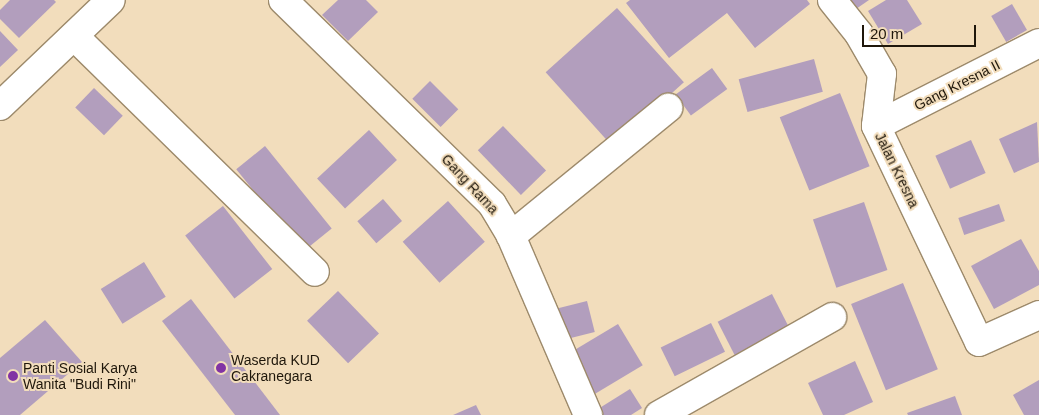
<!DOCTYPE html>
<html>
<head>
<meta charset="utf-8">
<style>
	body { margin:0 }
	#map { position:relative; width:1039px; height:415px; overflow:hidden; background:#f2ddbc; font-family:Helvetica,sans-serif }
	div>[style] { position:absolute }
	[style*='--x'] { left:calc(var(--x)*1px); top:calc(var(--y)*1px); width:calc(var(--w)*1px); rotate:calc(var(--a)*1deg) }
	.building>* { inset:0; background:#b29ebd; transform-origin:0 0 }
	.roads { filter:drop-shadow(1px 0 #9d8a6b) drop-shadow(-1px 0 #9d8a6b) drop-shadow(0 1px #9d8a6b) drop-shadow(0 -1px #9d8a6b) }
	.minor>* { height:28px; margin:-14px; padding:0 14px; transform-origin:14px; border-radius:14px; background:#fff }
	.tertiary>* { height:28px; margin:-14px; padding:0 14px; transform-origin:14px; border-radius:14px; background:#fff }
	.dots>* { width:14px; height:14px; translate:-50% -50%; box-sizing:border-box; border:2px solid #f2ddbc; border-radius:50% }
	span { translate:-50% -50%; white-space:nowrap; text-align:center; line-height:1.15; -webkit-text-stroke:4px #f2ddbc; paint-order:stroke }
	.street-label { font-size:14px; color:#1f170b }
	.poi-label { font-size:14px; color:#1f170b }
	.left { translate:0 -50%; text-align:left }
	.scale { position:absolute; left:862px; top:25px; width:114px; height:22px; box-sizing:border-box; border:2px solid #1f170b; border-top:0; padding-left:6px; font-size:15px; line-height:18px; white-space:nowrap; color:#1f170b; -webkit-text-stroke:4px #f2ddbc; paint-order:stroke }
</style>
</head>
<body>
<div id="map">
	<div class="building">
		<i style="clip-path:polygon(10px 0,54px 0,56px 2px,19px 38px,0 19px,0 10px)"></i>
		<i style="clip-path:polygon(338px 0,366px 0,378px 12px,348px 41px,322px 15px)"></i>
		<i style="clip-path:polygon(630px 0,807px 0,810px 4px,755px 48px,727px 13px,669px 58px,626px 3px)"></i>
		<i style="clip-path:polygon(849px 0,869px 0,856px 9px)"></i>
		<i style="clip-path:polygon(886px 0,907px 0,922px 24px,888px 44px,868px 11px)"></i>
		<i style="left:1012px;top:4px;width:30px;height:24px;rotate:60deg"></i>
		<i style="left:617px;top:8px;width:100px;height:96px;rotate:48deg"></i>
		<i style="clip-path:polygon(0 31px,18px 50px,0 67px)"></i>
		<i style="left:814px;top:59px;width:34px;height:78px;rotate:75deg"></i>
		<i style="left:712px;top:68px;width:26px;height:45px;rotate:54deg"></i>
		<i style="left:430px;top:81px;width:40px;height:25px;rotate:45deg"></i>
		<i style="left:94px;top:88px;width:40px;height:27px;rotate:44deg"></i>
		<i style="left:840px;top:93px;width:79px;height:65px;rotate:68deg"></i>
		<i style="clip-path:polygon(1037px 122px,1039px 162px,1014px 173px,999px 139px)"></i>
		<i style="left:503px;top:126px;width:62px;height:35px;rotate:46deg"></i>
		<i style="left:369px;top:130px;width:41px;height:71px;rotate:47deg"></i>
		<i style="left:971px;top:140px;width:36px;height:39px;rotate:66deg"></i>
		<i style="left:265px;top:146px;width:106px;height:37px;rotate:51deg"></i>
		<i style="left:383px;top:199px;width:29px;height:34px;rotate:49deg"></i>
		<i style="left:448px;top:201px;width:55px;height:61px;rotate:48deg"></i>
		<i style="left:864px;top:202px;width:72px;height:54px;rotate:71deg"></i>
		<i style="left:999px;top:204px;width:18px;height:43px;rotate:71deg"></i>
		<i style="left:223px;top:206px;width:80px;height:48px;rotate:52deg"></i>
		<i style="clip-path:polygon(1021px 239px,1039px 271px,1039px 285px,994px 309px,971px 266px)"></i>
		<i style="left:144px;top:262px;width:41px;height:51px;rotate:58deg"></i>
		<i style="left:903px;top:283px;width:93px;height:56px;rotate:68deg"></i>
		<i style="left:338px;top:291px;width:59px;height:43px;rotate:46deg"></i>
		<i style="left:772px;top:294px;width:39px;height:61px;rotate:63deg"></i>
		<i style="clip-path:polygon(191px 299px,280px 415px,235px 415px,162px 321px)"></i>
		<i style="left:587px;top:301px;width:32px;height:38px;rotate:76deg"></i>
		<i style="clip-path:polygon(45px 320px,82px 362px,20px 415px,0 415px,0 358px)"></i>
		<i style="left:711px;top:323px;width:32px;height:56px;rotate:64deg"></i>
		<i style="left:618px;top:324px;width:48px;height:56px;rotate:59deg"></i>
		<i style="clip-path:polygon(855px 361px,873px 402px,844px 415px,823px 415px,808px 383px)"></i>
		<i style="clip-path:polygon(1039px 380px,1039px 415px,1024px 415px,1013px 395px)"></i>
		<i style="clip-path:polygon(630px 389px,642px 408px,631px 415px,602px 415px,598px 409px)"></i>
		<i style="clip-path:polygon(955px 396px,962px 415px,908px 415px,907px 413px)"></i>
		<i style="clip-path:polygon(476px 405px,481px 415px,453px 415px)"></i>
	</div>
	<div class="roads">
		<div class="minor">
			<i style="--x:283;--y:0;--w:292;--a:44.3"></i>
			<i style="--x:492;--y:204;--w:37;--a:59"></i>
			<i style="--x:511;--y:236;--w:195;--a:66.7"></i>
			<i style="--x:832;--y:0;--w:43;--a:51.5"></i>
			<i style="--x:859;--y:34;--w:46;--a:60.1"></i>
			<i style="--x:882;--y:74;--w:52;--a:96.6"></i>
			<i style="--x:876;--y:126;--w:239;--a:64.5"></i>
			<i style="--x:979;--y:342;--w:66;--a:-24.2"></i>
			<i style="--x:74;--y:36;--w:337;--a:44.4"></i>
			<i style="--x:876;--y:126;--w:183;--a:-27"></i>
			<i style="--x:511;--y:236;--w:203;--a:-39.2"></i>
			<i style="--x:659;--y:415;--w:199;--a:-29.5"></i>
		</div>
		<div class="tertiary">
			<i style="--x:0;--y:106;--w:153;--a:-43.7"></i>
		</div>
	</div>
	<div class="dots">
		<i style="left:221px;top:368px;background:#8234a4"></i>
		<i style="left:13px;top:376px;background:#8234a4"></i>
	</div>
	<div class="street-label">
		<span style="left:957px;top:85px;rotate:-27deg">Gang Kresna II</span>
		<span style="left:897px;top:170px;rotate:64deg">Jalan Kresna</span>
		<span style="left:470px;top:184px;rotate:47deg">Gang Rama</span>
	</div>
	<div class="poi-label">
		<span class="left" style="left:231px;top:368px">Waserda KUD<br>Cakranegara</span>
		<span class="left" style="left:23px;top:376px">Panti Sosial Karya<br>Wanita "Budi Rini"</span>
	</div>
	<div class="scale">20 m</div>
</div>
</body>
</html>
